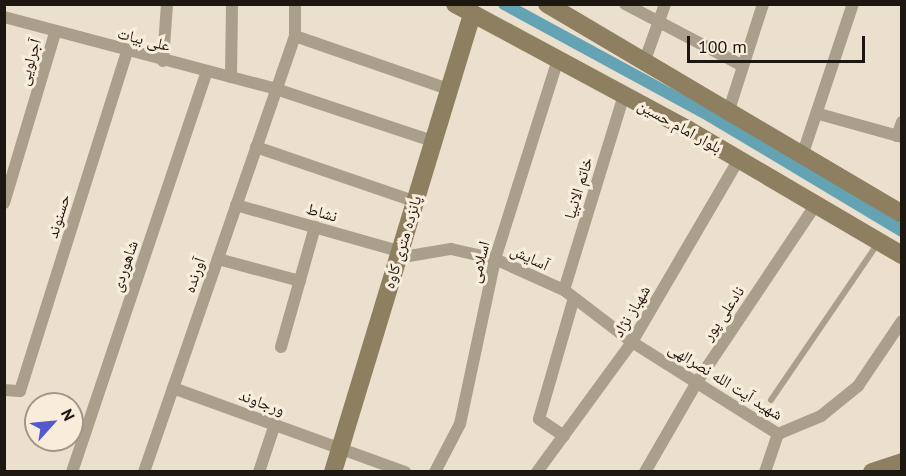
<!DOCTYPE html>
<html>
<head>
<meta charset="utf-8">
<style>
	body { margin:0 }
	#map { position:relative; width:906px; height:476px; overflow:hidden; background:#ebdfce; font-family:"PT Sans","Noto Naskh Arabic",sans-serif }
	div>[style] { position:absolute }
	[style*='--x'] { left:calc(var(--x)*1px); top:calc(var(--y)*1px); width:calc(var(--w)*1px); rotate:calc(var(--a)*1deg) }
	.canal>* { height:12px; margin:-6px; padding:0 6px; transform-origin:6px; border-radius:6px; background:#64a3b4 }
	.lane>* { height:6px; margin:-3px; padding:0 3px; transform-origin:3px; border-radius:3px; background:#a99f8a }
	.street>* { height:12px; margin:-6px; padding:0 6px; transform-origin:6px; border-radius:6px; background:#a99f8a }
	.secondary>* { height:18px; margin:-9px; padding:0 9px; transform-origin:9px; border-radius:9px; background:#8d7f60 }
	span { translate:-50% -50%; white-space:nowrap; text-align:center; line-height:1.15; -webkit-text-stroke:6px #f8ecdb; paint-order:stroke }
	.street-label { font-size:16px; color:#1c1711 }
	.frame { position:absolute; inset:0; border:6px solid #1c1711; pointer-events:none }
	.north { position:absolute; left:24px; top:392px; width:60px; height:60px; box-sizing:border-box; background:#f8ecdb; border:2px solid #a0978a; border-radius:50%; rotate:63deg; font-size:16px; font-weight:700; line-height:24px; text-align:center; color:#1c1711 }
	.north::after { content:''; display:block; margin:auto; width:21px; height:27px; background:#5459d0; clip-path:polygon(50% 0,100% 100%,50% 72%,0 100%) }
	.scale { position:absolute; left:687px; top:36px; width:178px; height:27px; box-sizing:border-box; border:3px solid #1c1711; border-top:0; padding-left:8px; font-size:18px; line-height:21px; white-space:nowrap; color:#1c1711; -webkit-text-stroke:4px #f8ecdb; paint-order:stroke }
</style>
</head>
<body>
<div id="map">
	<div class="canal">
		<i style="--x:504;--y:4;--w:234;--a:28.5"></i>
		<i style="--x:710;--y:116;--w:224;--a:30.9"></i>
	</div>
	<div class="lane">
		<i style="--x:771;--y:400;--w:190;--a:-55.7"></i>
	</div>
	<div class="street">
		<i style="--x:625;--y:4;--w:133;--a:27.7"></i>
		<i style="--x:4;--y:17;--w:281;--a:14.8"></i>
		<i style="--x:276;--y:89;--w:164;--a:18.4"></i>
		<i style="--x:295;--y:36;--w:162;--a:19.1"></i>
		<i style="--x:645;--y:60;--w:59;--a:-70.3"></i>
		<i style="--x:163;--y:61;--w:57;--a:-86"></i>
		<i style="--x:231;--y:77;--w:73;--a:-89.2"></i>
		<i style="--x:729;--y:110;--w:111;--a:-72.2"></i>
		<i style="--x:819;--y:114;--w:86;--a:15.5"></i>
		<i style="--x:897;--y:136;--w:15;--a:-70"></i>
		<i style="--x:256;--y:147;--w:167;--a:18.9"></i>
		<i style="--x:802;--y:156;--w:160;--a:-71.5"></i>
		<i style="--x:4;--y:203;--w:177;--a:-73.3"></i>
		<i style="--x:236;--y:205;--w:169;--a:15.8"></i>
		<i style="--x:397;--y:258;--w:55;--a:-9.5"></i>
		<i style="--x:451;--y:249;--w:45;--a:12.8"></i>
		<i style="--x:495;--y:259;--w:76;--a:24.2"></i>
		<i style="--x:564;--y:290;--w:86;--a:37.4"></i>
		<i style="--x:632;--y:342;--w:173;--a:32.2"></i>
		<i style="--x:778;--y:434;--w:47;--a:-22.7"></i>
		<i style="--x:821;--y:416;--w:48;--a:-39"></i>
		<i style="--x:858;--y:386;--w:78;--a:-55.9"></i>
		<i style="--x:218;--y:259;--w:85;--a:15"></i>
		<i style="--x:564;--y:290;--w:204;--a:-72.9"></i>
		<i style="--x:281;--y:347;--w:125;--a:-74.2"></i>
		<i style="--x:173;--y:388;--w:247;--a:19.9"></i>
		<i style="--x:4;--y:390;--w:16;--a:4"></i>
		<i style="--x:20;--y:391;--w:355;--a:-72.5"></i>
		<i style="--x:564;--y:436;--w:30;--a:-146"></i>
		<i style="--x:539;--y:419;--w:126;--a:-73.9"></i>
		<i style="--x:72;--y:472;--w:422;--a:-71.4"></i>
		<i style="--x:144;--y:472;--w:461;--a:-70.9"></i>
		<i style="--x:295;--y:36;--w:32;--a:-90"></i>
		<i style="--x:259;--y:472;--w:51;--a:-71.6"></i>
		<i style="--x:435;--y:472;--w:54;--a:-62.5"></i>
		<i style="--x:460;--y:424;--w:169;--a:-78"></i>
		<i style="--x:495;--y:259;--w:210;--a:-72.5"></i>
		<i style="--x:537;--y:472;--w:161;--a:-53.8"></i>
		<i style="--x:632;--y:342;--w:212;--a:-59.7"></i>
		<i style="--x:645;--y:472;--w:104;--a:-60"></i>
		<i style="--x:697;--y:382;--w:212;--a:-56.2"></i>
		<i style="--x:765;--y:472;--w:40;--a:-71.1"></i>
	</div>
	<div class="secondary">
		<i style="--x:455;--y:4;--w:264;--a:28.3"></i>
		<i style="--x:687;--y:129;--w:249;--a:30.4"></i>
		<i style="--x:547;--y:4;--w:412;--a:30.6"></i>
		<i style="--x:333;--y:472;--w:479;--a:-73.1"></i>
		<i style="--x:872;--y:472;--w:32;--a:-18"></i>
	</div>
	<div class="street-label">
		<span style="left:144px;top:39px;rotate:14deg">علی بیات</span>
		<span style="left:29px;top:62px;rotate:-74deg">آجرلویی</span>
		<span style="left:680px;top:126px;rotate:29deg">بلوار امام حسین</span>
		<span style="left:578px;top:188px;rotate:-73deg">خاتم الانبیا</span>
		<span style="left:322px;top:212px;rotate:16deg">نشاط</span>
		<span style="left:58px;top:216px;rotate:-73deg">حسنوند</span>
		<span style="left:402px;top:242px;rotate:-73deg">پانزده متری کاوه</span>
		<span style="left:530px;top:257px;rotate:25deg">آسایش</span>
		<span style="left:479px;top:262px;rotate:-76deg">اسلامی</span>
		<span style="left:124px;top:266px;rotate:-71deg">شاهوردی</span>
		<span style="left:194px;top:275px;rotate:-71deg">آورنده</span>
		<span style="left:631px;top:311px;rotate:-59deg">شهباز نژاد</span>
		<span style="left:723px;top:313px;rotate:-56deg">نادعلی پور</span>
		<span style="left:726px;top:381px;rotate:32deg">شهید آیت الله نصرالهی</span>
		<span style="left:262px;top:402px;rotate:20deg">ورجاوند</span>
	</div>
	<div class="frame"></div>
	<div class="north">N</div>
	<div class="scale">100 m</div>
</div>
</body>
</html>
